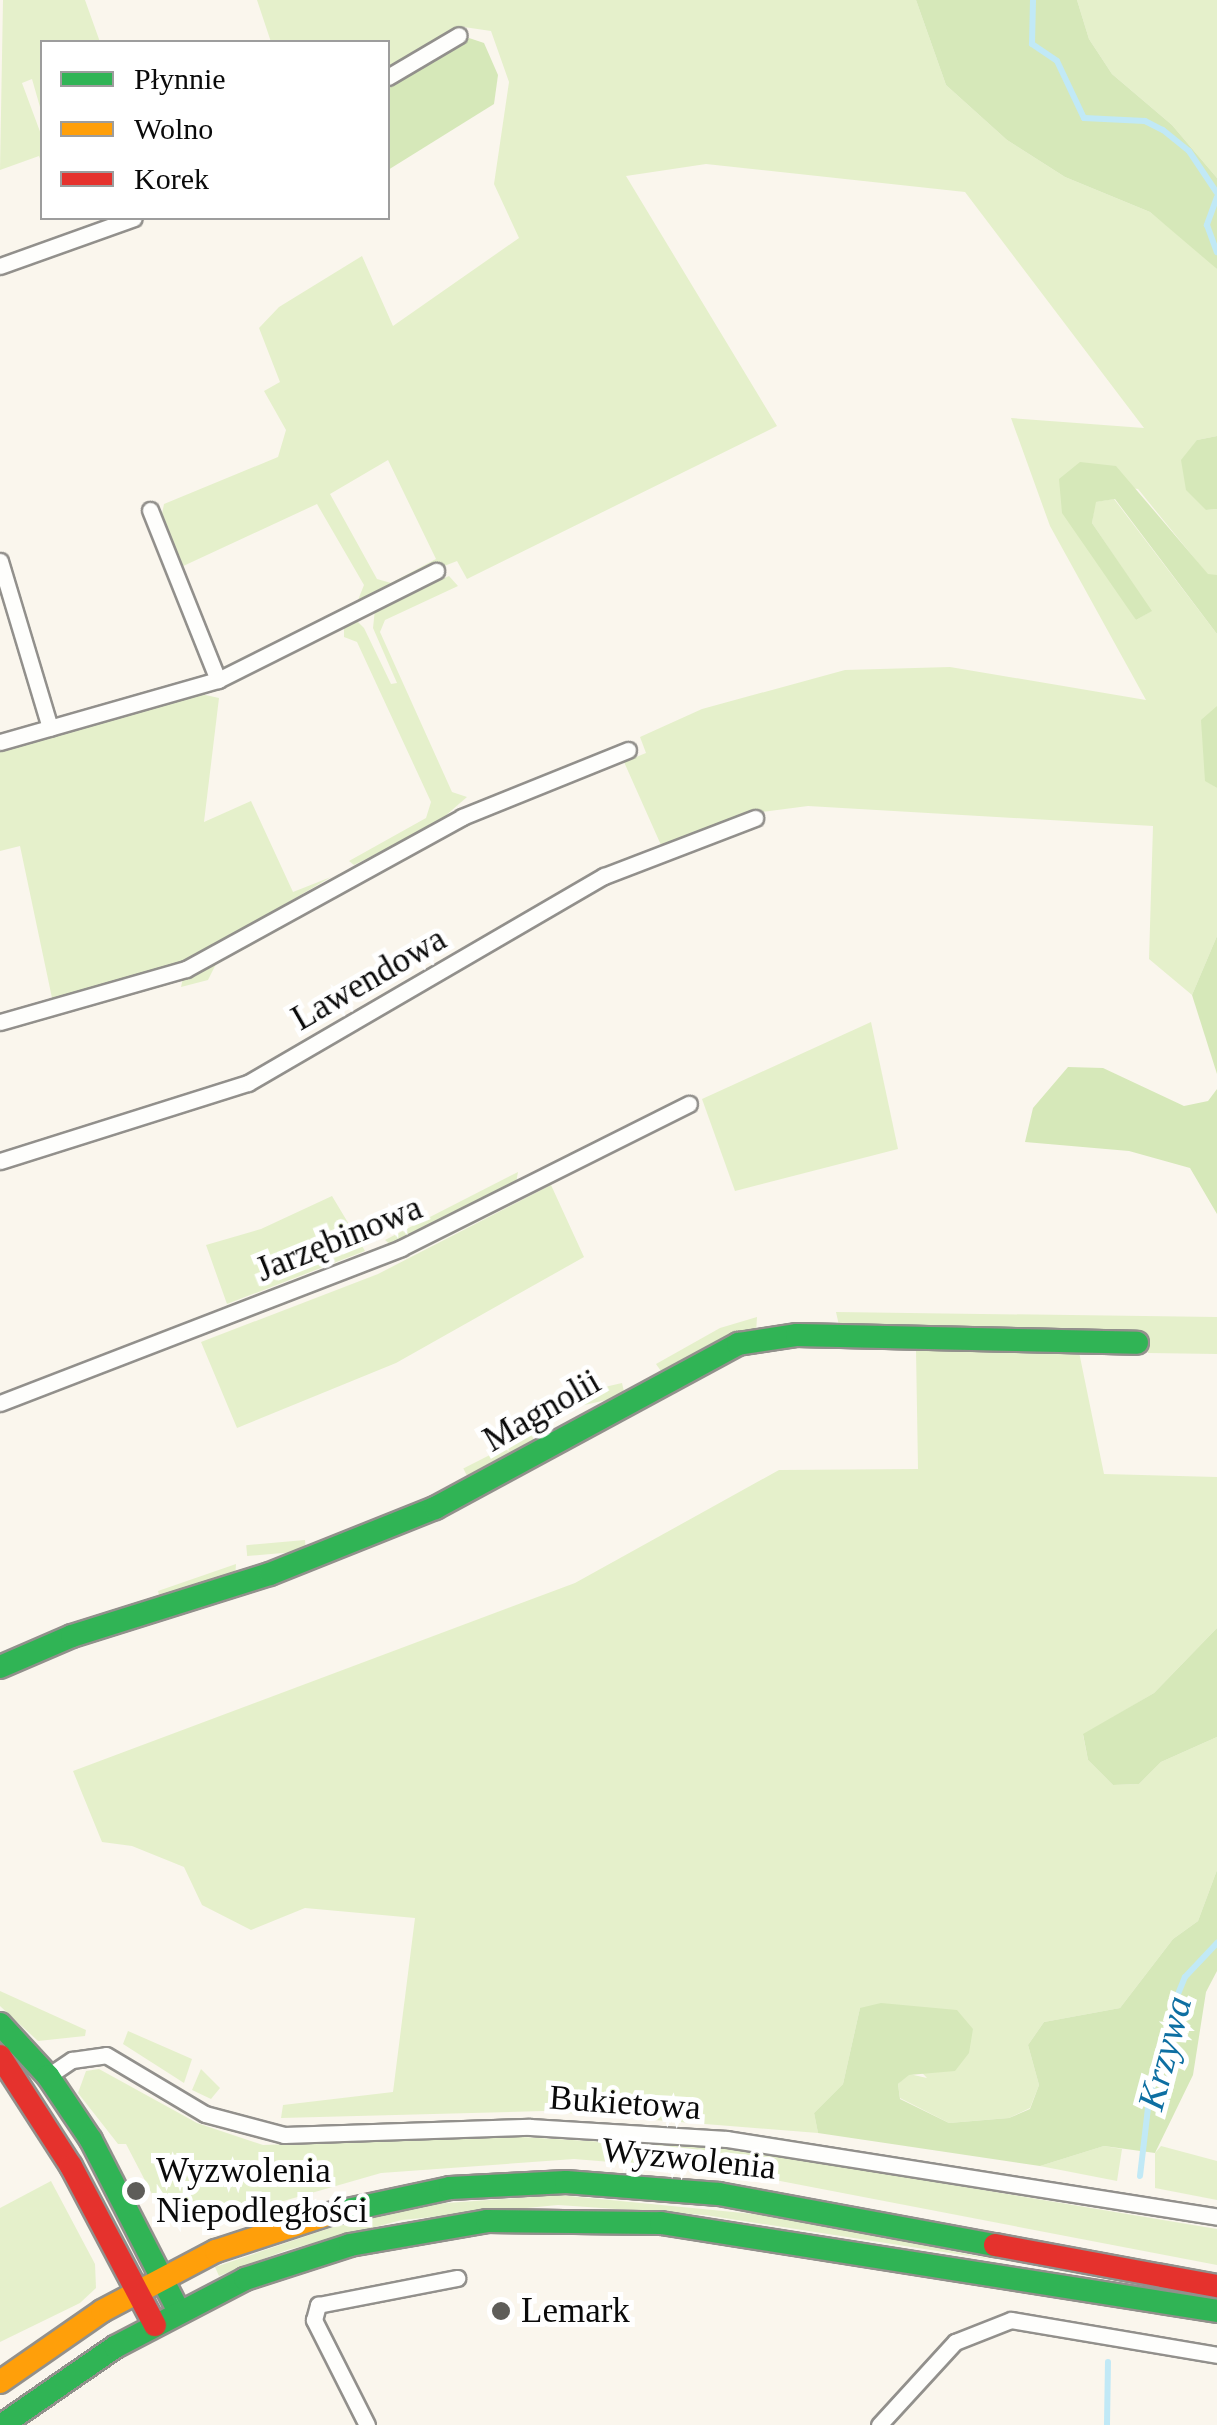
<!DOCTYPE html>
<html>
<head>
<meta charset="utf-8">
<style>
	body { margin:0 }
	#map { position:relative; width:1217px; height:2425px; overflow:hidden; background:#faf6ed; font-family:"Times New Roman",serif }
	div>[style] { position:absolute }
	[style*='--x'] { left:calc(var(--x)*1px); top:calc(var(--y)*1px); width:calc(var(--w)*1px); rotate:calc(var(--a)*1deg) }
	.green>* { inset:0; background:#e5f0cb; transform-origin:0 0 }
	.forest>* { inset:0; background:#d6e8b9 }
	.stream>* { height:6px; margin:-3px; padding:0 3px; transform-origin:3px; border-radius:3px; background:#c1e9f6 }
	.roads { filter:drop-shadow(2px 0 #92908c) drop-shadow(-2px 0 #92908c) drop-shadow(0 2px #92908c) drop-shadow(0 -2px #92908c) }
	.street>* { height:15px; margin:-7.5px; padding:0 7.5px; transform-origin:7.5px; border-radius:7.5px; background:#fefefc }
	.fast>* { height:22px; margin:-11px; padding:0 11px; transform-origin:11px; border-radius:11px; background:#30b455 }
	.slow>* { height:22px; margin:-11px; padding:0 11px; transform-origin:11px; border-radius:11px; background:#ff9f0a }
	.jam>* { height:22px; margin:-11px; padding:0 11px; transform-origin:11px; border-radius:11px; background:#e5322d }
	.dots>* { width:28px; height:28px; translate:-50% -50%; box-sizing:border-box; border:5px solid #fff; border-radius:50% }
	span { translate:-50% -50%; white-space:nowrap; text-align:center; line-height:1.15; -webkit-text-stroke:10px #fff; paint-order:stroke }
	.street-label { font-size:35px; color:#0a0a0a }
	.poi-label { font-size:35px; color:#0a0a0a }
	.left { translate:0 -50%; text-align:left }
	.water-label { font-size:38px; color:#0e6fa2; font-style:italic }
	.legend { position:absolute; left:40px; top:40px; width:350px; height:180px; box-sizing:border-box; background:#fff; border:2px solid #9d9d9d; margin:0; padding:12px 18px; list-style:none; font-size:30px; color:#0a0a0a }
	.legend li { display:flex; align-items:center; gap:20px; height:50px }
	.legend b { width:50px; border:2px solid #9d9d9d }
</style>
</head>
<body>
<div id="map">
	<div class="green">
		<i style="clip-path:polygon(3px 0,85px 0,100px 42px,42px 42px,42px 114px,32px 79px,22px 83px,42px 137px,42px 164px,39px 156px,0 170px)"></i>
		<i style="clip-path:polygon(evenodd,257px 0,916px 0,946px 85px,1007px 140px,1065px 177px,1150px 212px,1210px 261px,1217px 269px,1217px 436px,1197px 440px,1206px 510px,1217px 509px,1217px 575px,1208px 575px,1138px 489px,1060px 479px,1136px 620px,1151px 611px,1092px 523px,1095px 502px,1114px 499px,1217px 634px,1217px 706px,1205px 780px,1217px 788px,1217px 936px,1192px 995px,1149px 959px,1153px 826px,808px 806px,754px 813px,661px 845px,624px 762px,646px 753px,640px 737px,702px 709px,845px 670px,950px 667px,1146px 700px,1050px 526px,1011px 418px,1144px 428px,965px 192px,706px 164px,626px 176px,777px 426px,467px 579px,457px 561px,358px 600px,364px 585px,317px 504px,179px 568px,160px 524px,164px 504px,278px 457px,286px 430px,264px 391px,280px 382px,259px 328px,279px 307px,362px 256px,393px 326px,519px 238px,494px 184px,509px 82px,491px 31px,464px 27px,388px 70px,388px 42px,271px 42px,257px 0,388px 460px,436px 559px,391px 583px,377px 579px,330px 494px,388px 460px)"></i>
		<i style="clip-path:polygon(1077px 0,1217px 0,1217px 178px,1172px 125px,1112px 74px,1089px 39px)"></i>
		<i style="clip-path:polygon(449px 576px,458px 586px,385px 620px,380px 632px,452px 792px,467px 797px,436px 824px,354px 865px,349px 861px,426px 818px,431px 802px,357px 642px,344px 637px,344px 624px,357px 621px,364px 628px,391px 684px,397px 683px,373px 628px,375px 609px)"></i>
		<i style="clip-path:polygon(201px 694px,219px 698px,204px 822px,251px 801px,293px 892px,331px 877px,182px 965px,0 1016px,52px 998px,20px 846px,0 851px,0 747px)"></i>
		<i style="clip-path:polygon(249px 940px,252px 945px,216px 964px,208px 980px,181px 987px,183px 978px)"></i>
		<i style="clip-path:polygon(871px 1022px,898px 1149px,735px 1191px,702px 1099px)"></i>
		<i style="clip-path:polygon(518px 1172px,516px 1183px,391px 1245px,385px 1240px)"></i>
		<i style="clip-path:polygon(551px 1185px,584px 1257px,396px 1363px,237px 1428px,201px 1342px,378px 1274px)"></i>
		<i style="clip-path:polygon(332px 1196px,365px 1251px,227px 1304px,206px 1245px,261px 1229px)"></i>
		<i style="clip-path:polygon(836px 1312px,1217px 1317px,1217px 1354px,1148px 1353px,1141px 1336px,840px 1330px)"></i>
		<i style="clip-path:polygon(757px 1317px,756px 1333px,663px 1374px,656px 1364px,720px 1328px)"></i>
		<i style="clip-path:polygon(835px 1343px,1079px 1352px,1104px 1474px,1217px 1477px,1217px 1628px,1154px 1693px,1083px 1735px,1088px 1760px,1113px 1785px,1139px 1784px,1161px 1762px,1217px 1737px,1217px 1870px,1198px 1921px,1173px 1939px,1120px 2008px,1044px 2022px,1028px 2045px,1039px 2085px,1030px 2108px,1009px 2118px,949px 2123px,900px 2098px,898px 2084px,909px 2074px,927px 2078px,860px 2008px,843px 2084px,814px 2113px,818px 2133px,543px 2111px,281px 2118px,283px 2105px,393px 2092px,415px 1918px,305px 1908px,251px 1930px,202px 1905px,184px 1867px,132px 1846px,102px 1842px,73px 1771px,575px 1583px,779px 1470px,918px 1469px,916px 1350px,833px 1348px)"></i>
		<i style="left:622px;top:1383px;width:13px;height:93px;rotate:77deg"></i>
		<i style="left:531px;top:1434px;width:13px;height:76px;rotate:63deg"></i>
		<i style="left:305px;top:1540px;width:11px;height:59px;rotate:85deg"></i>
		<i style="clip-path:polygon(236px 1564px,235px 1578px,161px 1602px,158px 1591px)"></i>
		<i style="clip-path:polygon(0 1991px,86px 2030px,85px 2036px,38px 2041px,0 2006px)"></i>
		<i style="clip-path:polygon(128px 2031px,192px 2059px,184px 2083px,123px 2044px)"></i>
		<i style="clip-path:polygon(99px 2069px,197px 2123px,263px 2145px,505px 2136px,743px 2150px,1217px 2229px,1217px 2265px,733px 2172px,574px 2159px,381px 2173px,231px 2216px,175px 2224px,164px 2217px,126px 2144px,118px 2144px,78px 2093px,86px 2071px)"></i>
		<i style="clip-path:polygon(201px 2069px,220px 2088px,211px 2099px,192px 2090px)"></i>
		<i style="clip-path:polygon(1104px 2146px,1122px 2149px,1117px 2181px,1040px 2166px)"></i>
		<i style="clip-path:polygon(1161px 2146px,1217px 2161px,1217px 2200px,1155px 2188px,1155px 2153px)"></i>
		<i style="clip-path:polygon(51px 2181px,95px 2264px,96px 2288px,80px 2303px,0 2342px,0 2208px)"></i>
		<i style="clip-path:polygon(559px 2195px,795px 2218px,995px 2260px,705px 2215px,558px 2205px,402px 2220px,287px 2250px,219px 2276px,215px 2267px,360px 2218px,433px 2204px)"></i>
	</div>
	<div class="forest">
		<i style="clip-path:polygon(916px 0,1077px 0,1089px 39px,1112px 74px,1172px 125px,1217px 178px,1217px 269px,1150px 212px,1065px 177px,1007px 140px,946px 85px)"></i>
		<i style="clip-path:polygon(469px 38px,484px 43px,498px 75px,494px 104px,388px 170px,388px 87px)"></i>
		<i style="clip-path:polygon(1217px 436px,1217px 509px,1206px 510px,1186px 490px,1181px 460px,1197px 440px)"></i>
		<i style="clip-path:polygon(1080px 462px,1116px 466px,1208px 574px,1217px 575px,1217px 634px,1115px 499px,1096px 502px,1092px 523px,1152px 611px,1136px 620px,1062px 513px,1059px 479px)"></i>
		<i style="clip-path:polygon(1217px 706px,1217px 788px,1205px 781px,1201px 720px)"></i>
		<i style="clip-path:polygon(1217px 936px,1217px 1074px,1192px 995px)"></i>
		<i style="clip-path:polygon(1068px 1067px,1103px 1068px,1184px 1106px,1208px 1101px,1217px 1089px,1217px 1214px,1190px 1168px,1129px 1151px,1025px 1142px,1033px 1108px)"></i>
		<i style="clip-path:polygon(1217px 1628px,1217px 1737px,1161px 1762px,1139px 1784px,1113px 1785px,1088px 1760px,1083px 1734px,1154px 1693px)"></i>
		<i style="clip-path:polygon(1217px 1870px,1217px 1971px,1206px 1992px,1193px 2075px,1155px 2153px,1104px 2146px,1040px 2166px,818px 2133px,814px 2113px,843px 2084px,860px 2008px,881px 2003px,957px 2010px,973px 2029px,969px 2053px,955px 2071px,909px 2075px,898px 2084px,900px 2099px,949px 2123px,1009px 2118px,1030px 2109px,1039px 2085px,1028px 2045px,1044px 2022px,1120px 2008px,1173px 1939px,1198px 1921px)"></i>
	</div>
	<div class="stream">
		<i style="--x:1033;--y:0;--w:44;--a:91.3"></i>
		<i style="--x:1032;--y:44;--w:30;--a:34"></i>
		<i style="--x:1057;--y:61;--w:63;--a:64.7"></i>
		<i style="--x:1084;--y:118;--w:61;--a:2.8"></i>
		<i style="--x:1145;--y:121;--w:20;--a:27"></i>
		<i style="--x:1163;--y:130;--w:33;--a:39"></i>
		<i style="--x:1189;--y:151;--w:50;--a:56.3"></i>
		<i style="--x:1217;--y:197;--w:30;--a:110"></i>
		<i style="--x:1207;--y:225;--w:29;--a:70"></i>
		<i style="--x:1140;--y:2176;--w:78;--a:-83.3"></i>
		<i style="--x:1149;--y:2099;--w:98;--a:-75.3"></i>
		<i style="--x:1174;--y:2004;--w:29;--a:-68"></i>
		<i style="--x:1185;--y:1977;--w:47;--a:-46.7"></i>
		<i style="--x:1107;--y:2425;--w:63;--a:-89.1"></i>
	</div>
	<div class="roads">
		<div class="street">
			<i style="--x:388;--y:77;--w:82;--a:-30.6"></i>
			<i style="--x:0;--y:266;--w:142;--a:-19.7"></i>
			<i style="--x:150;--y:510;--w:183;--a:68.2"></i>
			<i style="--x:0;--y:561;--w:174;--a:73.3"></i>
			<i style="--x:0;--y:742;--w:227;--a:-15.9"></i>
			<i style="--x:218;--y:680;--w:244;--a:-26.6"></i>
			<i style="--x:0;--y:1022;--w:193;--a:-15.9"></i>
			<i style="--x:186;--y:969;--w:315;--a:-28.8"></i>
			<i style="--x:462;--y:817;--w:179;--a:-22"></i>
			<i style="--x:0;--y:1161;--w:260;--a:-17.5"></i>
			<i style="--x:248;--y:1083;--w:412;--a:-30.2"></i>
			<i style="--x:604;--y:876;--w:162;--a:-21"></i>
			<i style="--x:0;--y:1403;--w:430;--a:-21.1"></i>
			<i style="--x:401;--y:1248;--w:322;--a:-26.6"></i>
			<i style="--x:48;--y:2076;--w:29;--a:-34"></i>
			<i style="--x:72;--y:2060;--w:34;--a:-8"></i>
			<i style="--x:106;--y:2055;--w:115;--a:30.8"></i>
			<i style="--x:205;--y:2114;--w:82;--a:14.9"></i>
			<i style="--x:284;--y:2135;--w:246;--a:-1.9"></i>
			<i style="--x:530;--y:2127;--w:197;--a:3.5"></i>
			<i style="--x:727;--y:2139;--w:496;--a:9"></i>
			<i style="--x:367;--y:2425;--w:118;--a:-116.8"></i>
			<i style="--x:314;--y:2320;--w:16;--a:-75"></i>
			<i style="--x:318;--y:2305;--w:142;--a:-11"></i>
			<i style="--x:879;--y:2425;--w:113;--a:-47.5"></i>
			<i style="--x:955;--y:2342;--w:60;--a:-21.4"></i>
			<i style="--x:1011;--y:2320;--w:209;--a:9.6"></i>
		</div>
		<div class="fast">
			<i style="--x:0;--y:1667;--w:78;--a:-23.3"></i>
			<i style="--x:72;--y:1636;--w:207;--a:-17.4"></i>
			<i style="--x:270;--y:1574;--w:178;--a:-21.8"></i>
			<i style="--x:435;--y:1508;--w:345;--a:-28.4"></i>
			<i style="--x:738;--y:1344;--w:60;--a:-8.7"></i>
			<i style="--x:797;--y:1335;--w:340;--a:1.3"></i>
			<i style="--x:0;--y:2024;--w:71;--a:47.3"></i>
			<i style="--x:48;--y:2076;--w:77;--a:56.1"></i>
			<i style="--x:91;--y:2140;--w:193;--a:62.9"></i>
			<i style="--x:329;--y:2214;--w:124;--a:-12.1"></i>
			<i style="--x:450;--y:2188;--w:116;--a:-3"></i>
			<i style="--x:566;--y:2182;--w:153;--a:4.5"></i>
			<i style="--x:719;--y:2194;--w:281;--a:10.5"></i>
			<i style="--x:2;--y:2425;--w:137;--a:-34.6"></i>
			<i style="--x:115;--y:2347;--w:147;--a:-27.6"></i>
			<i style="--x:245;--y:2279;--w:110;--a:-17.9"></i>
			<i style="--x:350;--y:2245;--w:139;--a:-9.9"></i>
			<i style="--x:487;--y:2221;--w:174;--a:0.7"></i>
			<i style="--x:661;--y:2223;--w:563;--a:8.99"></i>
		</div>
		<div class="slow">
			<i style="--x:0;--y:2382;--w:124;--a:-34.8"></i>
			<i style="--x:102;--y:2311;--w:129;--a:-27.8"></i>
			<i style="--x:216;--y:2251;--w:119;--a:-18.1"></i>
		</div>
		<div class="jam">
			<i style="--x:0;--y:2056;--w:131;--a:57.2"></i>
			<i style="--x:71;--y:2166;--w:180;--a:62.2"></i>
			<i style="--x:995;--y:2245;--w:226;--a:10.5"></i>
		</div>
	</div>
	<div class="dots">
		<i style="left:136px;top:2191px;background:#5e5d59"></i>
		<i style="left:501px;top:2311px;background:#5e5d59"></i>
	</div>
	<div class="street-label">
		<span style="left:369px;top:979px;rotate:-30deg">Lawendowa</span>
		<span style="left:339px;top:1239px;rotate:-22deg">Jarzębinowa</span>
		<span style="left:542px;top:1411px;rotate:-30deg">Magnolii</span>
		<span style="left:625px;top:2103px;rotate:4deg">Bukietowa</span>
		<span style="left:689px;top:2159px;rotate:6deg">Wyzwolenia</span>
	</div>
	<div class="poi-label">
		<span class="left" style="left:156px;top:2191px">Wyzwolenia<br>Niepodległości</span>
		<span class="left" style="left:521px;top:2311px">Lemark</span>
	</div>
	<div class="water-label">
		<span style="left:1165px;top:2053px;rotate:-75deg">Krzywa</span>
	</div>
	<ul class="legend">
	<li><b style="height:12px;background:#30b455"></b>Płynnie</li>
	<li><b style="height:12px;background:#ff9f0a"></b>Wolno</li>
	<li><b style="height:12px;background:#e5322d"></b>Korek</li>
	</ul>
</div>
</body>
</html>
